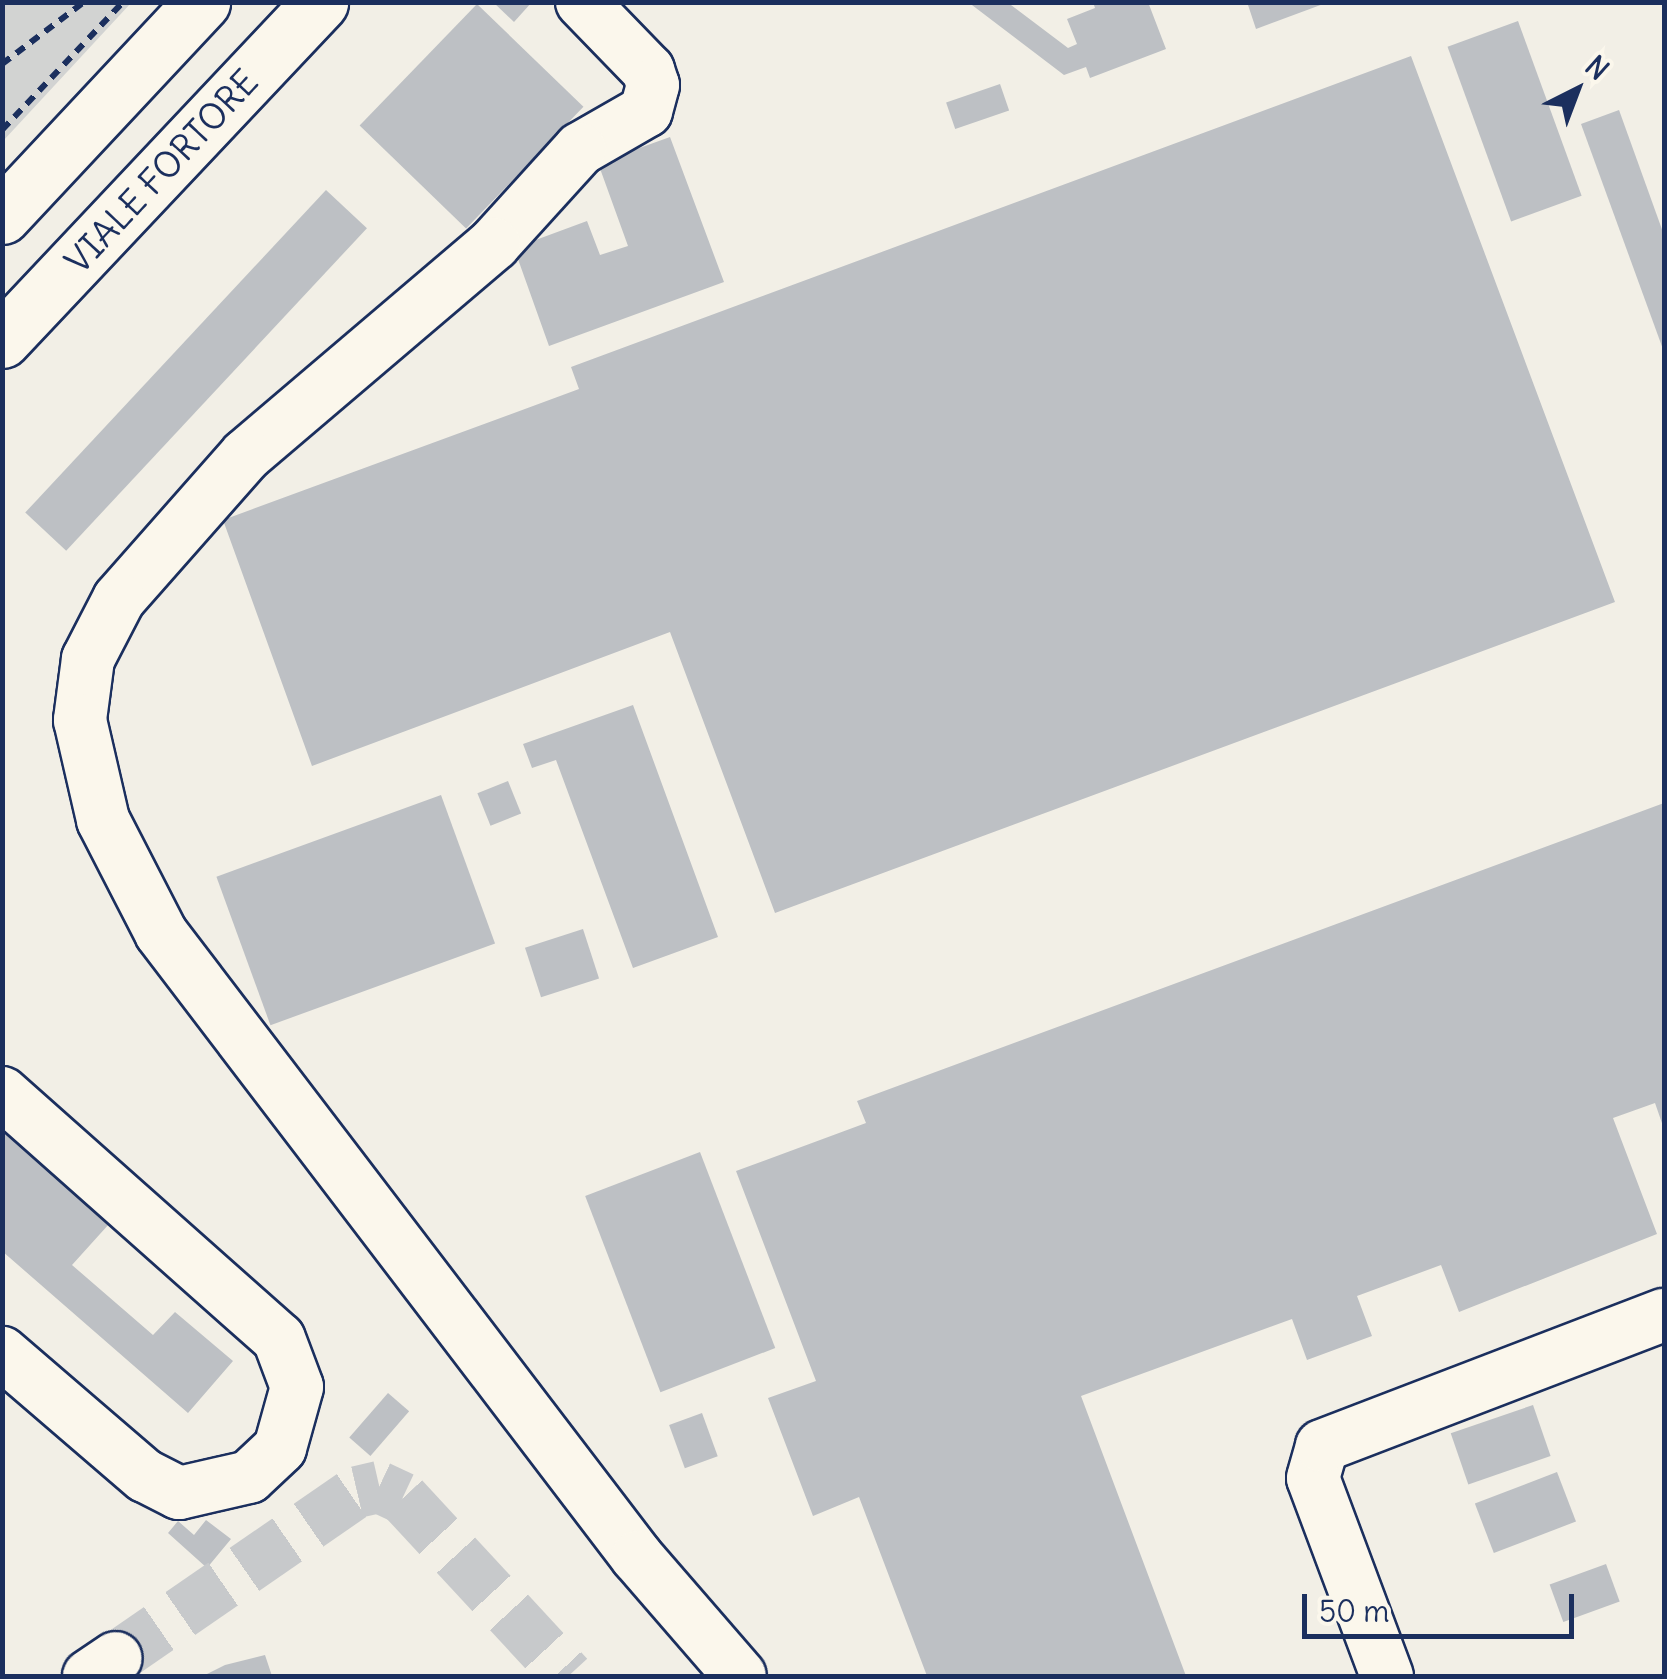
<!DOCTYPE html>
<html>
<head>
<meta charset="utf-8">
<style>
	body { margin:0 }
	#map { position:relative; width:1667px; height:1679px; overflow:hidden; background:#f2efe6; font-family:Delius,sans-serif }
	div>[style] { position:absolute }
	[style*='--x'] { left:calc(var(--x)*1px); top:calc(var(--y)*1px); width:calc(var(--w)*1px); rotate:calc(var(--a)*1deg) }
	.green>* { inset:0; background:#d2d3d2 }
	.building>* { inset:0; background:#bdc0c4; transform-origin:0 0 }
	.minor-tunnel>* { height:52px; margin-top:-26px; transform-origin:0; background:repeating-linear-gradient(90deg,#c7c9cb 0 52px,transparent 0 78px) }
	.path>* { height:6px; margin-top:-3px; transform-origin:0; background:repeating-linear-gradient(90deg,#1b2f5e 0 10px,transparent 0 18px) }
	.roads { filter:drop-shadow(2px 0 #1b2f5e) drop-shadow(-2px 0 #1b2f5e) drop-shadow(0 2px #1b2f5e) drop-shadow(0 -2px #1b2f5e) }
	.minor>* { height:52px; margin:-26px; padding:0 26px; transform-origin:26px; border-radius:26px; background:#fbf7ec }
	.major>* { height:55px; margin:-27.5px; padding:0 27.5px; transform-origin:27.5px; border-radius:27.5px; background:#fbf7ec }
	span { translate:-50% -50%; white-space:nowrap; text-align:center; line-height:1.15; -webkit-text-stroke:8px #fbf7ec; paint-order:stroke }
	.street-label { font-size:35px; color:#1b2f5e }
	.frame { position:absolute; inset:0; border:5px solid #1b2f5e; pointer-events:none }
	.north { position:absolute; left:1527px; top:40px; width:100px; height:100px; -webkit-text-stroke:8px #fbf7ec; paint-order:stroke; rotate:42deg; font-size:28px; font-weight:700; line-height:40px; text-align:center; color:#1b2f5e }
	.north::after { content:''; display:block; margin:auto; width:35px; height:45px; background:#1b2f5e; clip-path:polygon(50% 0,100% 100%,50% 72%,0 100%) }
	.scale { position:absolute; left:1302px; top:1594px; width:272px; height:45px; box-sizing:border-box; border:5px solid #1b2f5e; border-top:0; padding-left:12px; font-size:30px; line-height:35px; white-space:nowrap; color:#1b2f5e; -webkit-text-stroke:8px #fbf7ec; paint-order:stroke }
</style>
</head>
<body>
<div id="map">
	<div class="green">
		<i style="clip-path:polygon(3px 2px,131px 3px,3px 141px,2px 3px)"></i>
	</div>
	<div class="building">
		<i style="clip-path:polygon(493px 2px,532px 2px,514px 22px)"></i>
		<i style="clip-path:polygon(968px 2px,1007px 2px,1068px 48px,1077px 44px,1067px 19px,1095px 8px,1093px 2px,1148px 2px,1166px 49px,1090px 78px,1086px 67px,1064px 75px)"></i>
		<i style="clip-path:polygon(1247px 2px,1326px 2px,1326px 3px,1256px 29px)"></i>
		<i style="left:477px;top:4px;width:148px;height:169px;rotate:44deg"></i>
		<i style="left:1518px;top:21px;width:186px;height:75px;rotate:70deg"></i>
		<i style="clip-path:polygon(1411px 56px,1615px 602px,775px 913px,670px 632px,312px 766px,223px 520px,579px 389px,571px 367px)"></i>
		<i style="left:1000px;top:84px;width:28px;height:57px;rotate:71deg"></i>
		<i style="clip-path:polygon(1619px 110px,1664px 235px,1664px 352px,1581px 124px)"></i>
		<i style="clip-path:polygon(670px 137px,724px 282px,549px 346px,514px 248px,587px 221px,600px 255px,628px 246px,598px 163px)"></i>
		<i style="left:326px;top:190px;width:56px;height:441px;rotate:43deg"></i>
		<i style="clip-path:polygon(633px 705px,718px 937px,633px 968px,556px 760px,532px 768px,523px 744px)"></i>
		<i style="left:508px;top:781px;width:35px;height:33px;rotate:68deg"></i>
		<i style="left:441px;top:795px;width:158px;height:239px;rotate:70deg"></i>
		<i style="clip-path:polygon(1664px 803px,1664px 1129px,1655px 1103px,1613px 1118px,1657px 1234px,1459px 1312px,1441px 1265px,1357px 1296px,1372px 1336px,1307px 1360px,1292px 1319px,1081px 1396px,1186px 1676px,927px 1676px,859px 1497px,813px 1516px,768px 1398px,816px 1381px,736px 1171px,866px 1123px,857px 1101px)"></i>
		<i style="left:583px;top:929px;width:52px;height:61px;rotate:72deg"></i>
		<i style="clip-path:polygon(2px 1074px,137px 1193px,72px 1265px,153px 1335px,175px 1312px,233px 1361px,188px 1413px,2px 1251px)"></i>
		<i style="left:700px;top:1152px;width:210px;height:123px;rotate:69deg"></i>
		<i style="left:388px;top:1393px;width:28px;height:59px;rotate:41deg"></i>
		<i style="left:1533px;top:1405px;width:54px;height:87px;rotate:71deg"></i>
		<i style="left:702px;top:1413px;width:46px;height:35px;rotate:70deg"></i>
		<i style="left:1557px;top:1472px;width:53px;height:88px;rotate:69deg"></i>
		<i style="clip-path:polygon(206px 1520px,231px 1539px,207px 1568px,168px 1533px,178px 1521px,194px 1535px)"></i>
		<i style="left:1606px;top:1564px;width:40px;height:60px;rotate:70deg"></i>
		<i style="clip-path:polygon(265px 1655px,272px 1676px,203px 1676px,225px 1665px)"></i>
	</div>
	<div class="minor-tunnel">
		<i style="--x:116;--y:1658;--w:293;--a:-34.6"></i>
		<i style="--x:357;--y:1492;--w:23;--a:-13"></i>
		<i style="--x:379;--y:1487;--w:26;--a:25"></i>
		<i style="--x:403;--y:1498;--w:243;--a:47.2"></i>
	</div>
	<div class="path">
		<i style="--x:2;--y:64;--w:103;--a:-37.1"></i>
		<i style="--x:2;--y:130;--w:176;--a:-46.6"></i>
	</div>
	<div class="roads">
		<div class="minor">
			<i style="--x:582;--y:2;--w:95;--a:45.9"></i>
			<i style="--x:648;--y:70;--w:16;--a:72"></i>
			<i style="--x:653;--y:85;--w:27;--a:105"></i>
			<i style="--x:646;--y:111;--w:76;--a:150.1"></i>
			<i style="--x:580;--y:149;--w:128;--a:132.2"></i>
			<i style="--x:494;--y:244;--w:326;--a:139.6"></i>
			<i style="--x:246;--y:455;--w:192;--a:131.4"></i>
			<i style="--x:119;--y:599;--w:68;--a:117.3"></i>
			<i style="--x:88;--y:659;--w:62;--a:97.5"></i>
			<i style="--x:80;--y:720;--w:103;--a:77"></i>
			<i style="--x:103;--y:820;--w:127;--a:62.8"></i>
			<i style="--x:161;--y:933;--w:785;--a:52.66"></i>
			<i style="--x:637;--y:1557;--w:157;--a:49.1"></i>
			<i style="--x:2;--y:1093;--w:370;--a:41.6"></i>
			<i style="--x:279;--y:1339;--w:51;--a:69.4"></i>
			<i style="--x:297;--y:1387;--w:63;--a:105.6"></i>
			<i style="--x:280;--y:1448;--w:42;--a:136.9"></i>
			<i style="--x:249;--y:1477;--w:72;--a:167.1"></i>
			<i style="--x:179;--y:1493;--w:38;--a:-153"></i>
			<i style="--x:145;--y:1476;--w:189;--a:-139.3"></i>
			<i style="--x:89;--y:1676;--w:32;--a:-34"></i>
			<i style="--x:1387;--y:1676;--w:211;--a:-110.5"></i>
			<i style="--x:1313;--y:1478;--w:33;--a:-74"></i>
			<i style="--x:1322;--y:1446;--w:366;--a:-21"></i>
		</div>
		<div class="major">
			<i style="--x:2;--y:216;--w:293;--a:-46.9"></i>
			<i style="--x:2;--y:340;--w:464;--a:-46.7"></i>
		</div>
	</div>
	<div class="street-label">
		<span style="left:161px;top:171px;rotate:-47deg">VIALE FORTORE</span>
	</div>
	<div class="frame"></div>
	<div class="north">N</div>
	<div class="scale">50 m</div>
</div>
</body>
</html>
